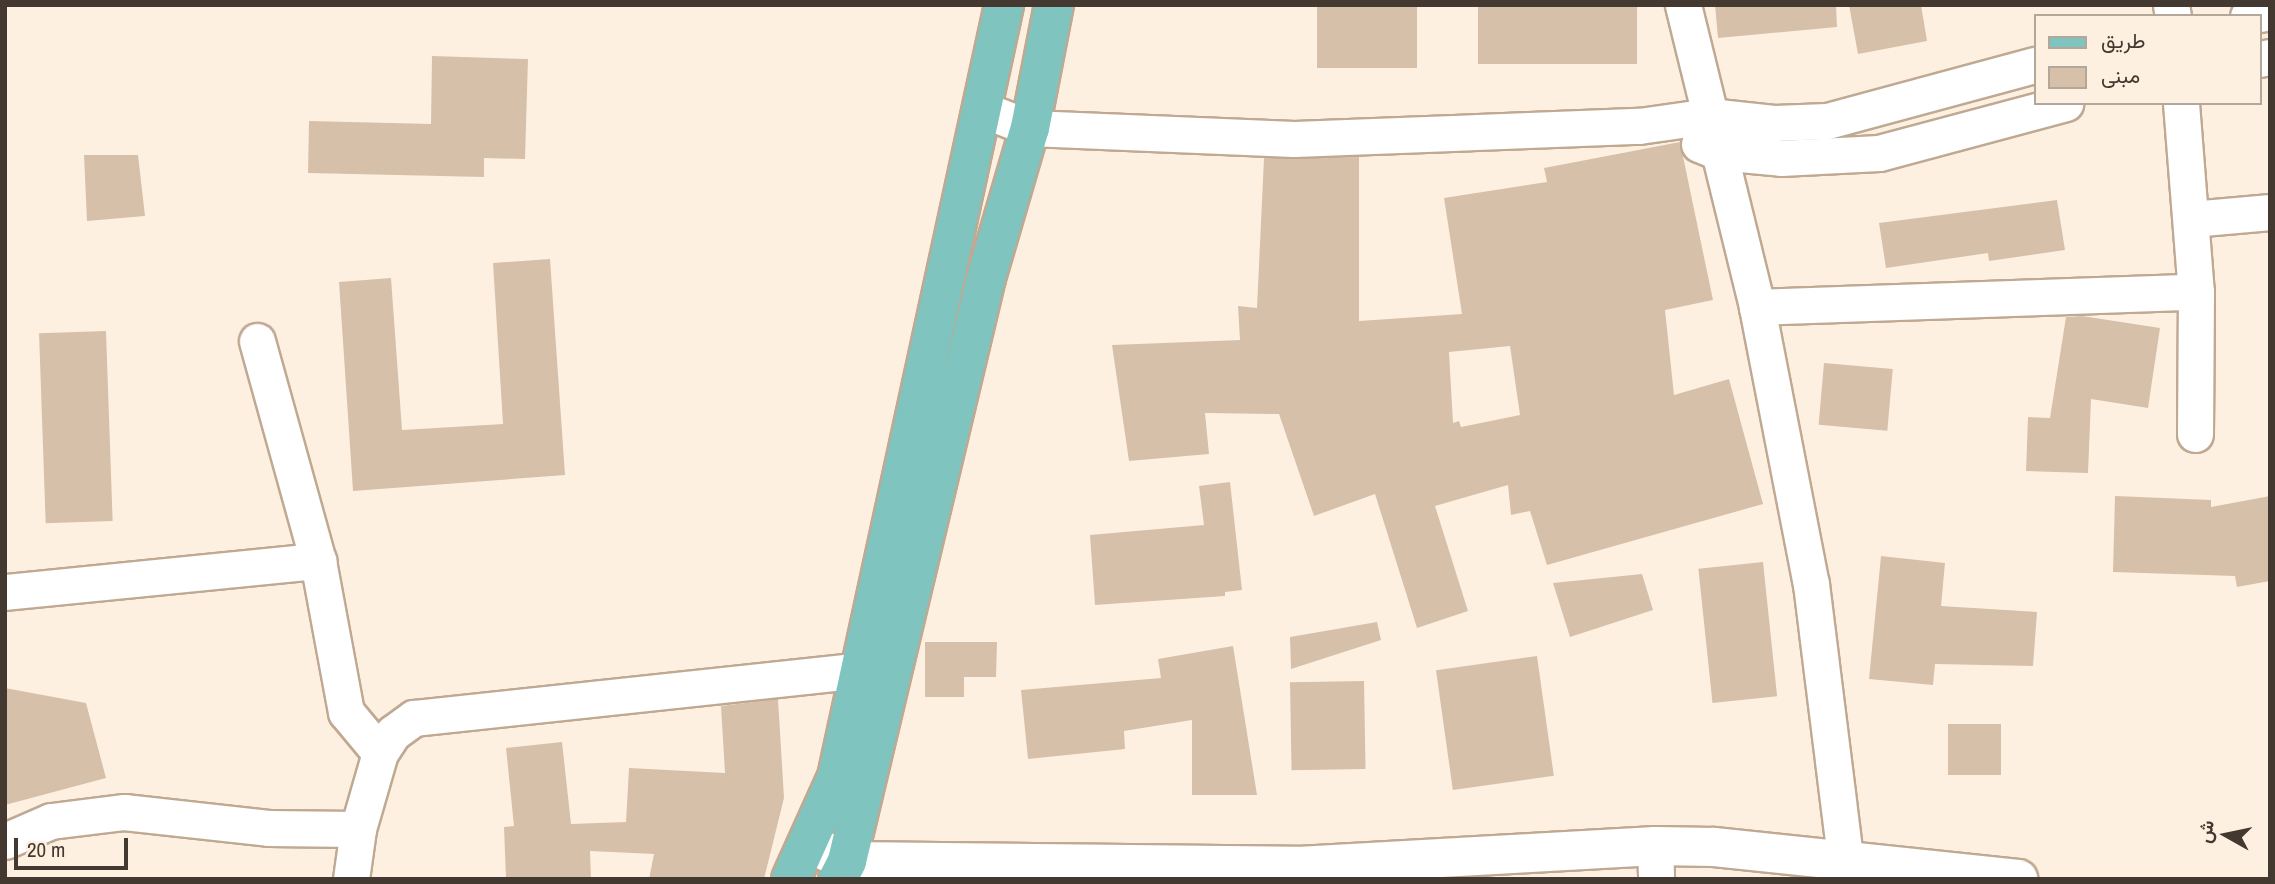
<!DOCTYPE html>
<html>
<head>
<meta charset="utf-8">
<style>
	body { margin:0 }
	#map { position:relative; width:2275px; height:884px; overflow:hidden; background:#fef0e1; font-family:"Archivo Narrow",Vazirmatn,sans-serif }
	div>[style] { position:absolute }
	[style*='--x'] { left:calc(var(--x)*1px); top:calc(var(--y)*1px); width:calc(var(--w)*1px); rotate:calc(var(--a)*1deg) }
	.building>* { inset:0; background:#d7c0a9; transform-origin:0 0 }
	.roads { filter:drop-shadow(2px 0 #bfa992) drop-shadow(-2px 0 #bfa992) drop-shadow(0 2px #bfa992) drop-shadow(0 -2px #bfa992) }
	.street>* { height:35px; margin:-17.5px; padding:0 17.5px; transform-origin:17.5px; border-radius:17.5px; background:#fff }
	.secondary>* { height:38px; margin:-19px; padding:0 19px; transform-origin:19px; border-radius:19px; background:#fff }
	.primary>* { height:38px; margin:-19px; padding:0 19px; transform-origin:19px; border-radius:19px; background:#7fc4bf }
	span { translate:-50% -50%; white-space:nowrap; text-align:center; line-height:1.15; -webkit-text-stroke:7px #fef0e1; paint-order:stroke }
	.frame { position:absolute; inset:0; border:7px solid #433930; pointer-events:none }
	.legend { position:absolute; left:2034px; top:14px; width:228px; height:91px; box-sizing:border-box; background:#fef0e1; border:2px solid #b3a79a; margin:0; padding:9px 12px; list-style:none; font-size:21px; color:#433930 }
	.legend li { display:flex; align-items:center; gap:14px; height:35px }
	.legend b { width:35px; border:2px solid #b3a79a }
	.north { position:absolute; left:2191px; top:800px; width:70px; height:70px; -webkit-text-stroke:5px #fef0e1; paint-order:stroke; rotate:279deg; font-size:19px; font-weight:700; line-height:28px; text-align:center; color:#433930 }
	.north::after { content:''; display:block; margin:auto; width:24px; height:32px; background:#433930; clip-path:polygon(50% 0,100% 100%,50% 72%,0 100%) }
	.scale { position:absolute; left:14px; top:838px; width:114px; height:32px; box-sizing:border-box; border:4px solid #433930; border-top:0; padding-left:9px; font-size:21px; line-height:24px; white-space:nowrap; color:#433930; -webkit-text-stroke:5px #fef0e1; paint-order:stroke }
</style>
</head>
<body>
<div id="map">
	<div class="building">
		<i style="left:1317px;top:5px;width:100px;height:63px"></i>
		<i style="left:1478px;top:5px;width:159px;height:59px"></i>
		<i style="clip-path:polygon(1715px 5px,1836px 5px,1837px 27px,1718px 38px)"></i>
		<i style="clip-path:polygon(1849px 5px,1921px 5px,1927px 41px,1858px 54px)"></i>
		<i style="clip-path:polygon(432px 56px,528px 59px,525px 159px,484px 158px,484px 177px,308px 173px,309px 121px,431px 124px)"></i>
		<i style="clip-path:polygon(evenodd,1680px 142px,1713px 300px,1665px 310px,1674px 395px,1729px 379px,1763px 504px,1547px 565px,1530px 511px,1511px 515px,1508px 485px,1435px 506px,1468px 611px,1417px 628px,1375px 494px,1314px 516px,1279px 414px,1205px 413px,1209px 454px,1129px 461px,1112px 345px,1240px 340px,1238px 306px,1257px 308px,1264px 158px,1359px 157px,1359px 321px,1462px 314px,1444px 198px,1547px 182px,1544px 168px,1680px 142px,1510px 346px,1520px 415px,1461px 427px,1459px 421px,1453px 423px,1449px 352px,1510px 346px)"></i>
		<i style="clip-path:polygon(84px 155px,138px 155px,145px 216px,87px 221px)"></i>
		<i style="clip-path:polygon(2057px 200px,2065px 250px,1989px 261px,1988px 253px,1886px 268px,1879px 223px)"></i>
		<i style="clip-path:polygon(550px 259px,565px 475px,353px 491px,339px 282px,391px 278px,402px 430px,503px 424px,493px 263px)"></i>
		<i style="clip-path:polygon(2082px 316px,2160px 328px,2148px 408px,2091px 399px,2088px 473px,2026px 471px,2028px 417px,2050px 418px,2066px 317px)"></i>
		<i style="left:106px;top:331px;width:190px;height:67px;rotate:88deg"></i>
		<i style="left:1824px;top:363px;width:69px;height:62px;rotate:5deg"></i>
		<i style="clip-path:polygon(1230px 482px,1242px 590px,1225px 592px,1225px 596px,1095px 605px,1090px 535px,1204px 525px,1199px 486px)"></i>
		<i style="clip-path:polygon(2115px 496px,2211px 500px,2211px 507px,2270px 496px,2270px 581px,2237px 587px,2235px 576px,2113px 572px)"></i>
		<i style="clip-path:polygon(1881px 556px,1945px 563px,1941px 606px,2037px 612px,2033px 666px,1935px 664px,1933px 685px,1869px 679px)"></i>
		<i style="left:1763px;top:562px;width:135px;height:65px;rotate:84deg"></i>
		<i style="clip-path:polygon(1642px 574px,1653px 610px,1570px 637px,1553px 583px)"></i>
		<i style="clip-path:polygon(1377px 622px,1381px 640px,1291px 669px,1290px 637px)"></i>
		<i style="clip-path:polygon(925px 642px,997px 642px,996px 677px,964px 677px,964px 697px,925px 697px)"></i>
		<i style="clip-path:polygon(1233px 646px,1257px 795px,1192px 795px,1192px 720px,1124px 731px,1125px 749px,1028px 759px,1021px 690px,1161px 678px,1158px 659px)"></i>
		<i style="left:1537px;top:656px;width:121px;height:102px;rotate:82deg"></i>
		<i style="left:1364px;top:681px;width:88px;height:74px;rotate:89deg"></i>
		<i style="clip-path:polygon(5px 688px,86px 703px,106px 778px,5px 805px)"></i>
		<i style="clip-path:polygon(778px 699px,784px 798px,764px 879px,649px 879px,654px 854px,590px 851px,591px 879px,506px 879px,504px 827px,514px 826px,506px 748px,562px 742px,571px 824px,626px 822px,629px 768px,725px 773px,721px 706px)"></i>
		<i style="left:1948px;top:724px;width:53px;height:51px"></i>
	</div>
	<div class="roads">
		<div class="street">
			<i style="--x:1683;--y:5;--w:311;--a:76.2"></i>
			<i style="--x:1757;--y:307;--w:282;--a:79"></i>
			<i style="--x:1811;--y:584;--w:297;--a:82.9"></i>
			<i style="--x:2171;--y:5;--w:11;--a:80"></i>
			<i style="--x:2248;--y:16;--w:22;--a:-10"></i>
			<i style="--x:2259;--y:59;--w:11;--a:-10"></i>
			<i style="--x:2181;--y:103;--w:190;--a:85.5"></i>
			<i style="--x:2196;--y:292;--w:142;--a:90.4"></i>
			<i style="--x:984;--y:110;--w:49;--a:21.4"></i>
			<i style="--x:1030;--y:128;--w:264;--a:2.4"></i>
			<i style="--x:1294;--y:139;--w:345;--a:-2.2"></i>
			<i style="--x:1639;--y:126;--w:71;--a:-8.1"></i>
			<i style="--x:1709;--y:116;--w:65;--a:6.1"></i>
			<i style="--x:1774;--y:123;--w:53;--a:-2.2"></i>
			<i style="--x:1827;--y:121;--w:215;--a:-15.1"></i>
			<i style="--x:1699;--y:144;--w:22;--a:22"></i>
			<i style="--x:1719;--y:152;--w:62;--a:5.5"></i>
			<i style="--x:1781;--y:158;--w:98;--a:-2.9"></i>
			<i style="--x:1879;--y:153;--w:193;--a:-15"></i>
			<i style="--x:2192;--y:219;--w:78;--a:-5.1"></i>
			<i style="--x:1757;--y:307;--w:439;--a:-2"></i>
			<i style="--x:257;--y:341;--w:228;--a:74.5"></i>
			<i style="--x:318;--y:561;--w:154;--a:79.5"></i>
			<i style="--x:346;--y:712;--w:53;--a:50.3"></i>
			<i style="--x:5;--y:592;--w:315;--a:-5.7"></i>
			<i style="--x:5;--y:841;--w:50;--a:-23.5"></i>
			<i style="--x:51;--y:821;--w:74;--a:-7"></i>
			<i style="--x:124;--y:812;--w:145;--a:6.3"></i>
			<i style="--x:268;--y:828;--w:90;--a:0.6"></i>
			<i style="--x:1655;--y:846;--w:33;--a:88"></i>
			<i style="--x:351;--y:879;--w:50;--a:-82"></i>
			<i style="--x:358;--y:829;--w:79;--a:-73.9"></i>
			<i style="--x:380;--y:753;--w:24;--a:-57"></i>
			<i style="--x:393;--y:733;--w:26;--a:-36"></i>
			<i style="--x:414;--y:718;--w:444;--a:-6.1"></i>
		</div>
		<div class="secondary">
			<i style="--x:809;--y:844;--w:42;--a:24.1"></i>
			<i style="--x:847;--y:861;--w:451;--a:0.6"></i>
			<i style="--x:1298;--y:866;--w:358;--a:-3.2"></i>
			<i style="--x:1655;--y:846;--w:59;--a:1"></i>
			<i style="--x:1714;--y:847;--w:306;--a:6"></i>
		</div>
		<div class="primary">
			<i style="--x:791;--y:879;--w:112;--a:-65.7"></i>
			<i style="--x:837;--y:777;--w:790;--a:-77.79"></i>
			<i style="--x:838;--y:879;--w:20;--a:-63"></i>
			<i style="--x:847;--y:861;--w:599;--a:-76.59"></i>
			<i style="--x:986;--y:278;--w:156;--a:-73.7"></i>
			<i style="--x:1030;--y:128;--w:125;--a:-79"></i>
		</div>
	</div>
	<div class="frame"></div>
	<ul class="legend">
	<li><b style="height:9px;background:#7fc4bf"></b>طريق</li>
	<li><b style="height:19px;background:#d7c0a9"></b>مبنى</li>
	</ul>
	<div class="north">ش</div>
	<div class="scale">20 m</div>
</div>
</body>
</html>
